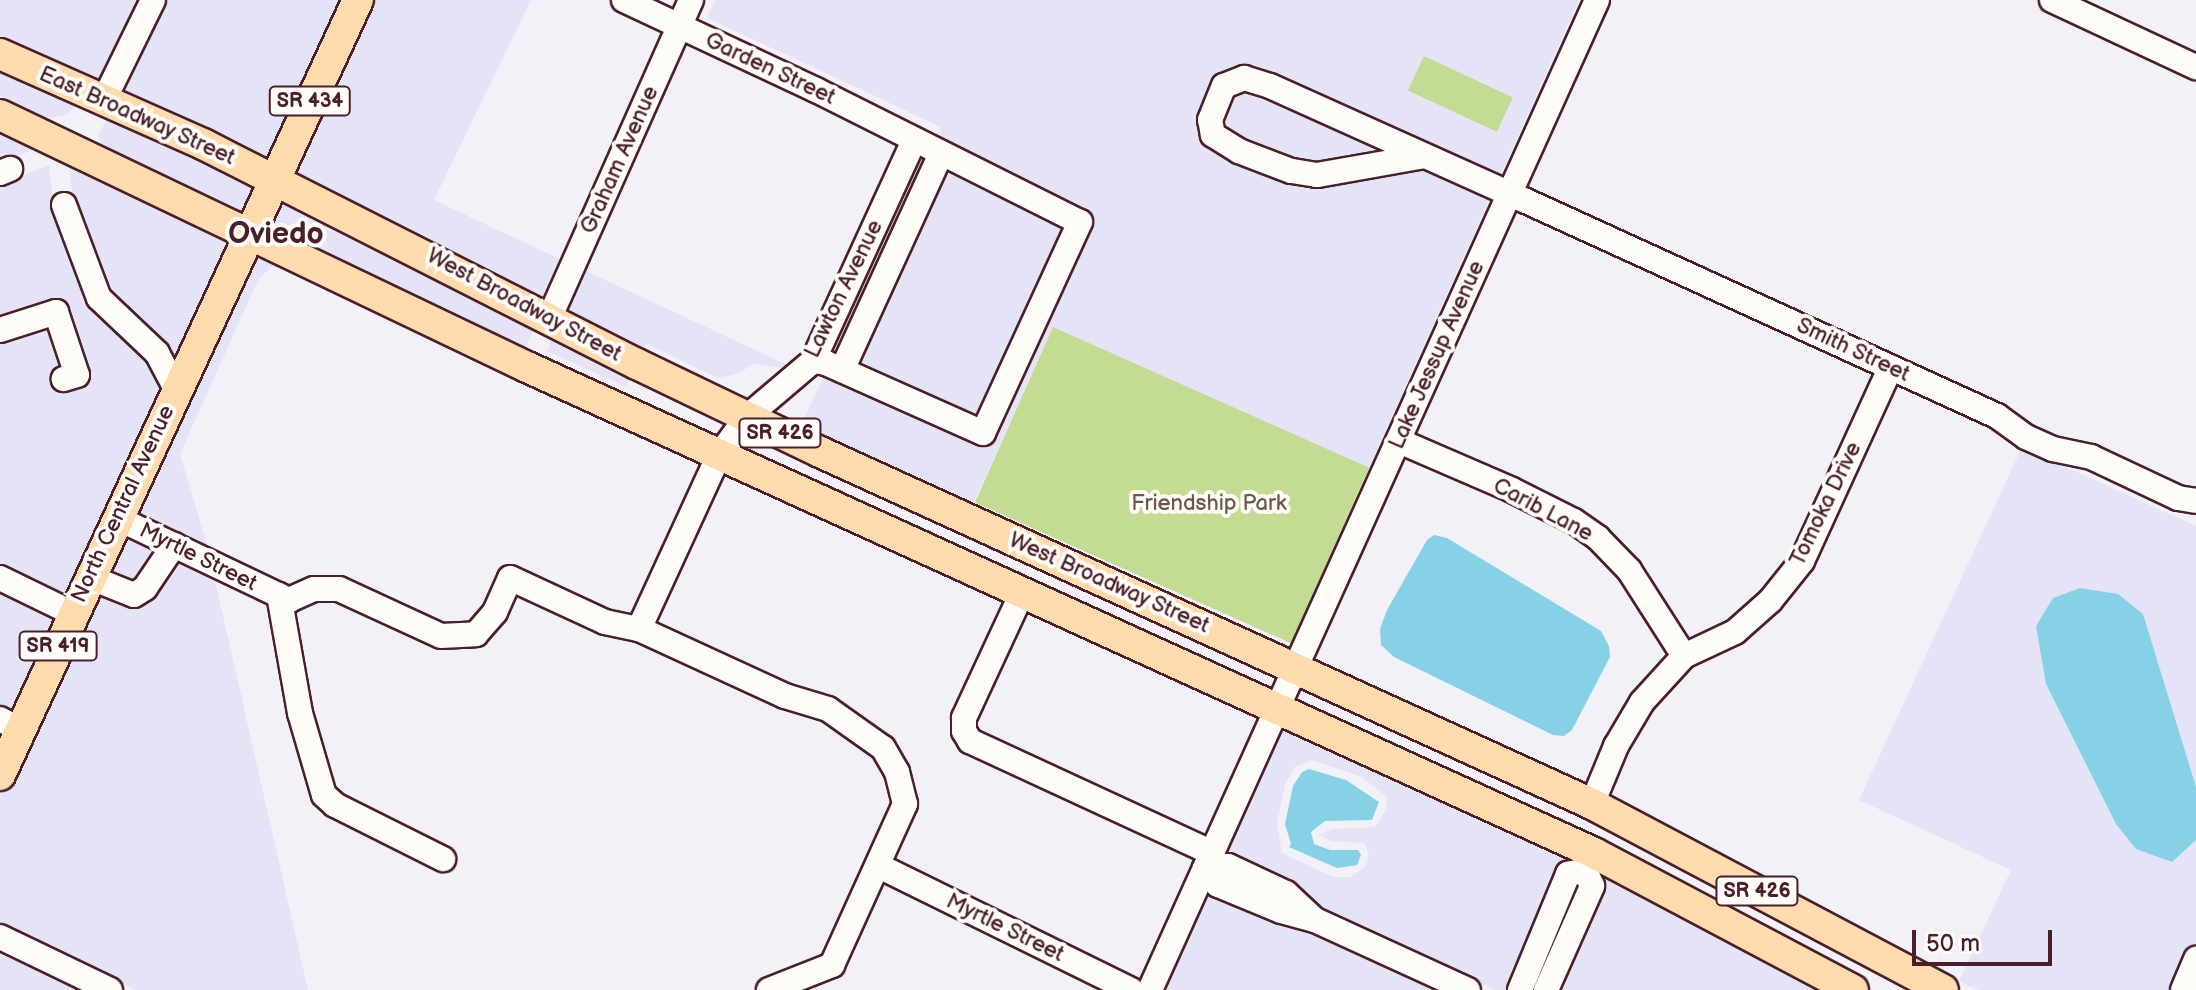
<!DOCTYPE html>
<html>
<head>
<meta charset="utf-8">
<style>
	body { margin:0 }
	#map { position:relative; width:2196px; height:990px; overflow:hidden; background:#f2f1f7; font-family:"Balsamiq Sans",sans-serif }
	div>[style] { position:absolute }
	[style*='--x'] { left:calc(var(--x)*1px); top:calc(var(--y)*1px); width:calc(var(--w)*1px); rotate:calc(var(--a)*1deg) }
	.built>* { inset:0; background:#e5e4f7 }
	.green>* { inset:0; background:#c3db92; transform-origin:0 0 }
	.water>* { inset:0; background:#87d1e7 }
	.roads { filter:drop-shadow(2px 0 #4a1f2b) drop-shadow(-2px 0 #4a1f2b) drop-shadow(0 2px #4a1f2b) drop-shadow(0 -2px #4a1f2b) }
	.minor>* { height:24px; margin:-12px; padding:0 12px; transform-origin:12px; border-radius:12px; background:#fdfcf7 }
	.major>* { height:30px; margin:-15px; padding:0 15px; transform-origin:15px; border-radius:15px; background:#fedbac }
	span { translate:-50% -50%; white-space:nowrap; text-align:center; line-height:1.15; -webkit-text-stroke:8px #fdfcf7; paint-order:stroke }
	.shield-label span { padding:2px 6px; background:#fdfcf7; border:2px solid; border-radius:6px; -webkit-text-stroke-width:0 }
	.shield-label { font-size:20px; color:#4a1f2b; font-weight:700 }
	.street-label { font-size:22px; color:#4a1f2b }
	.park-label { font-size:22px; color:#6e574a }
	.district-label { font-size:30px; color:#4a1f2b; font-weight:700 }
	.scale { position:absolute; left:1912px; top:930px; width:140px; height:36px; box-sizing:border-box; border:4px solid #4a1f2b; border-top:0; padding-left:10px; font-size:24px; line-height:28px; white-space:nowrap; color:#4a1f2b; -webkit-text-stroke:6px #fdfcf7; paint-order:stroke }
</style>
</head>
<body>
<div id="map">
	<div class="built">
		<i style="clip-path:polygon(0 0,142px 0,99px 89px,64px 116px,47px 118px,0 96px)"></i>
		<i style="clip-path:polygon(164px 0,348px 0,244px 220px,148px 172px,101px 143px,98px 137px)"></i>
		<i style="clip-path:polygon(369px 0,531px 0,434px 200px,564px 261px,523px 353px,261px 229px)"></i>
		<i style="clip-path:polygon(715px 0,1579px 0,1368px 470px,1053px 327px,974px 502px,801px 425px,941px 127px,707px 18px)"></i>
		<i style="clip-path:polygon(0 135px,32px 150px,0 164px)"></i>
		<i style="clip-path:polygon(49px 165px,55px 217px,165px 390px,0 752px,0 185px)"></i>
		<i style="clip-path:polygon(69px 168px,97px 181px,139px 192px,235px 240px,176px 367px,107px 291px,73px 201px)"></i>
		<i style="clip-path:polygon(252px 248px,291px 269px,271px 267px,258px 280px,180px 454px,208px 548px,130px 512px)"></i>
		<i style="clip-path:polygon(582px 269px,798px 370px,752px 364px,740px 373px,718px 378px,646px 344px,626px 387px,547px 351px)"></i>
		<i style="clip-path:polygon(2022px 447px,2196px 526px,2196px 990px,1978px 990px,1959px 981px,2011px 870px,1859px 800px)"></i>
		<i style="clip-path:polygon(121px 532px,214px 576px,308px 990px,136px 990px,0 925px,0 796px)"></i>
		<i style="clip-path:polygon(evenodd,1281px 723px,1570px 854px,1561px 867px,1510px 990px,1494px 990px,1327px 913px,1221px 856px,1281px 723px,1312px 760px,1362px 777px,1387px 797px,1385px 811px,1375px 827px,1333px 829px,1319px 835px,1331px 841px,1364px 843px,1369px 855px,1364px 868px,1350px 877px,1333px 877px,1282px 853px,1277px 823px,1285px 785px,1295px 767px,1312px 760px)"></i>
		<i style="clip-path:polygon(1598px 867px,1777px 946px,1874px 990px,1556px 990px,1601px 878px)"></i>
		<i style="clip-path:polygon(1207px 887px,1317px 932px,1441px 990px,1160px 990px)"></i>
		<i style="clip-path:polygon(0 949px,86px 990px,0 990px)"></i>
	</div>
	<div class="green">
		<i style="left:1424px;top:56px;width:98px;height:38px;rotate:25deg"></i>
		<i style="left:1053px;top:327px;width:346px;height:192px;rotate:24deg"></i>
	</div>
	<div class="water">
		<i style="clip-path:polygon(1434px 535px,1447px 538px,1601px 631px,1609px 646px,1610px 657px,1572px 730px,1564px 736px,1553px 735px,1394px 657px,1381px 645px,1380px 629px,1387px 610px,1427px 540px)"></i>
		<i style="clip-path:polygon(2080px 588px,2118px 594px,2143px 614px,2196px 787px,2196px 840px,2172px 862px,2136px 849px,2116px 824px,2046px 684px,2036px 626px,2053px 598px)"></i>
		<i style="clip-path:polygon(1309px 769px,1346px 780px,1379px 802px,1372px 820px,1325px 821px,1311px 832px,1314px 844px,1330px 850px,1358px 850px,1361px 855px,1357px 865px,1337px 868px,1289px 847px,1291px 844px,1285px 824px,1293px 786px,1302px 772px)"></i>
	</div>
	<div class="roads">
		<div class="minor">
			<i style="--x:624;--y:0;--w:212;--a:25.1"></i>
			<i style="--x:816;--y:90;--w:295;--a:26.6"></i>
			<i style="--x:1080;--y:222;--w:232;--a:114.7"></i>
			<i style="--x:983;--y:433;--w:172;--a:-156"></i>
			<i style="--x:826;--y:363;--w:13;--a:-171"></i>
			<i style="--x:2052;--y:0;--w:159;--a:25"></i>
			<i style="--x:104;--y:100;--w:111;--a:-63.9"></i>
			<i style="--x:1425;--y:156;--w:110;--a:170"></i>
			<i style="--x:1317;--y:175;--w:26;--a:-171"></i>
			<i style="--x:1291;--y:171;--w:56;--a:-159"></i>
			<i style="--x:1239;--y:151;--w:31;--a:-148"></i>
			<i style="--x:1213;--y:135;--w:15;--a:-101"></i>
			<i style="--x:1210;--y:120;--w:37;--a:-68"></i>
			<i style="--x:1224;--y:86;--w:22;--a:-22"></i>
			<i style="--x:1244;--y:78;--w:27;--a:17"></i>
			<i style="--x:1270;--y:86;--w:281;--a:24.2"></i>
			<i style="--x:1526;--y:201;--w:518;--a:24.54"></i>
			<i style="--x:1997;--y:416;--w:36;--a:36"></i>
			<i style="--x:2026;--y:437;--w:30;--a:24"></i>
			<i style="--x:2053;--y:449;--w:39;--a:12"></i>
			<i style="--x:2091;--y:457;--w:96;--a:25.2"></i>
			<i style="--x:2178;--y:498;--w:18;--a:9"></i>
			<i style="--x:0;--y:173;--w:11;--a:-22"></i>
			<i style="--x:64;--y:205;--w:99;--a:69.4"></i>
			<i style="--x:99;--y:298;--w:80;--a:43.5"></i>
			<i style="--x:157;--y:353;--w:41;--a:62.2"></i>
			<i style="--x:549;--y:319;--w:349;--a:-66"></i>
			<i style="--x:0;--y:330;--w:59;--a:-17.8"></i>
			<i style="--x:56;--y:312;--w:66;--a:71.6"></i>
			<i style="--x:77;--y:375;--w:14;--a:163"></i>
			<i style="--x:842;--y:370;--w:238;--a:-65.4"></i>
			<i style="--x:1399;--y:441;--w:123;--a:23.4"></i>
			<i style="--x:1512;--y:490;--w:69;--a:26.6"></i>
			<i style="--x:1574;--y:521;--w:29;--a:35"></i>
			<i style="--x:1598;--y:538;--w:45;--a:45.9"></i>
			<i style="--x:1629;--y:570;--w:102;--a:57.4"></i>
			<i style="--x:117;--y:518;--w:191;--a:25.5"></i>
			<i style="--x:289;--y:600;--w:27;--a:-24"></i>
			<i style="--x:314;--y:589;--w:25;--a:0"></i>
			<i style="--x:339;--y:589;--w:112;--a:24.7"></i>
			<i style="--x:441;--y:636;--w:35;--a:-3"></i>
			<i style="--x:476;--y:634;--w:29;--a:-49"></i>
			<i style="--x:495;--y:612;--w:37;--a:-66"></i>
			<i style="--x:510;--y:578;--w:105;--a:24.9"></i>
			<i style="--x:605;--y:622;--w:35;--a:12"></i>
			<i style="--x:89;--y:577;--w:48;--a:21.8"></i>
			<i style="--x:134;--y:595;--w:13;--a:-32"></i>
			<i style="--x:145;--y:588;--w:52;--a:-56"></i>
			<i style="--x:0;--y:578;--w:80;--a:25.9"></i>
			<i style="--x:1022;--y:593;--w:138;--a:114.9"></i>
			<i style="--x:964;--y:718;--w:13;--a:90"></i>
			<i style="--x:964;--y:731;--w:12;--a:59"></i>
			<i style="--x:970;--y:741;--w:267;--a:24.8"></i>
			<i style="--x:279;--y:595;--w:120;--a:79.9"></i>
			<i style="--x:300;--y:713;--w:85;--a:73.7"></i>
			<i style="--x:324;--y:795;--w:15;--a:42"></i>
			<i style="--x:335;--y:805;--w:121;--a:26.6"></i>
			<i style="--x:0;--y:719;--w:23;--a:29"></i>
			<i style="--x:1592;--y:804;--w:63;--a:-67.5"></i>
			<i style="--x:1616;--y:746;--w:51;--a:-59.4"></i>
			<i style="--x:1642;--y:702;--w:62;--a:-47.6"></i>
			<i style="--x:1684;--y:656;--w:56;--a:-25.2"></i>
			<i style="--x:1735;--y:632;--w:47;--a:-41.5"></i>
			<i style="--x:1770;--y:601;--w:51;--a:-51.3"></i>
			<i style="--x:1802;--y:561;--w:213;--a:-65.4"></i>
			<i style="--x:879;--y:866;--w:281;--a:26.2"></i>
			<i style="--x:1205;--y:868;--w:21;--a:53"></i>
			<i style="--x:1218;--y:885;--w:68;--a:22.4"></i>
			<i style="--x:1281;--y:911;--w:35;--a:15"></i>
			<i style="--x:1315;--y:920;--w:168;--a:24.6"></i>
			<i style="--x:1205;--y:868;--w:23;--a:-5"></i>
			<i style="--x:1228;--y:866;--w:64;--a:25"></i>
			<i style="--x:1286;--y:893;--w:37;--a:43"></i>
			<i style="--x:0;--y:937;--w:122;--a:25.7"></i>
			<i style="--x:769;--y:990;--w:68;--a:-21.6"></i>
			<i style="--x:832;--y:965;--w:177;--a:-65.6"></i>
			<i style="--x:905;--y:804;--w:33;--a:-104"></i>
			<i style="--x:897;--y:772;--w:28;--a:-120"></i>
			<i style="--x:883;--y:748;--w:67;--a:-144.7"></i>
			<i style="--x:828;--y:709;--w:45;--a:-163.2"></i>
			<i style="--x:785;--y:696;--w:161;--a:-155.3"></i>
			<i style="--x:639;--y:629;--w:192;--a:-65.3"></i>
			<i style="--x:719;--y:455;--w:47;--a:-53.6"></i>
			<i style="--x:747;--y:417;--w:87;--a:-40.3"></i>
			<i style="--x:813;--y:361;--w:243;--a:-65.4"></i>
			<i style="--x:1150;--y:990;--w:1086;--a:-65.7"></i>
			<i style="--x:1520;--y:990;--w:126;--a:-67.5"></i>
			<i style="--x:1568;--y:874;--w:17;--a:-13"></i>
			<i style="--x:1585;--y:870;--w:19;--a:-62"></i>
			<i style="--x:1546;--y:990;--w:114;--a:-66.1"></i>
			<i style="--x:1592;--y:886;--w:17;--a:-114"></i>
			<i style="--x:2183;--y:990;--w:34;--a:-67"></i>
		</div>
		<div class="major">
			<i style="--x:0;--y:54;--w:222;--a:23.9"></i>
			<i style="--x:203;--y:144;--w:487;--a:26.9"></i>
			<i style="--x:637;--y:364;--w:203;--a:25.7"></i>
			<i style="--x:820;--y:452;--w:848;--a:24.51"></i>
			<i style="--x:1592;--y:804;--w:397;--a:27.9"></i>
			<i style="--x:0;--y:115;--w:584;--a:25.56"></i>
			<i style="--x:527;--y:367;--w:1172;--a:24.49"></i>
			<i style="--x:1594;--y:853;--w:293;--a:27.9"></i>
			<i style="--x:0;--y:775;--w:854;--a:-65.21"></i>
		</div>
	</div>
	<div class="shield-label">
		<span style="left:310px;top:101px">SR 434</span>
		<span style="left:780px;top:433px">SR 426</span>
		<span style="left:58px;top:646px">SR 419</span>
		<span style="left:1757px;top:891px">SR 426</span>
	</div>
	<div class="street-label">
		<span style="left:770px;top:69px;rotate:25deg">Garden Street</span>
		<span style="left:137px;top:116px;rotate:24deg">East Broadway Street</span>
		<span style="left:620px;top:160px;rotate:-66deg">Graham Avenue</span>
		<span style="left:844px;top:289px;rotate:-64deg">Lawton Avenue</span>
		<span style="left:524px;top:305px;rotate:28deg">West Broadway Street</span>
		<span style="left:1853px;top:350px;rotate:25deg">Smith Street</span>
		<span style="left:1437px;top:355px;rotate:-66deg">Lake Jessup Avenue</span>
		<span style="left:123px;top:504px;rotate:-65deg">North Central Avenue</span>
		<span style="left:1826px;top:504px;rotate:-64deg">Tomoka Drive</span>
		<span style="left:1543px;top:510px;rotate:28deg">Carib Lane</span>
		<span style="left:198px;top:557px;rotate:26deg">Myrtle Street</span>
		<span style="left:1109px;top:583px;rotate:24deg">West Broadway Street</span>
		<span style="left:1005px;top:928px;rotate:26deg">Myrtle Street</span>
	</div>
	<div class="park-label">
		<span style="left:1209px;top:504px">Friendship Park</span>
	</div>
	<div class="district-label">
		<span style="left:276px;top:234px">Oviedo</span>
	</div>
	<div class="scale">50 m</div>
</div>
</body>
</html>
